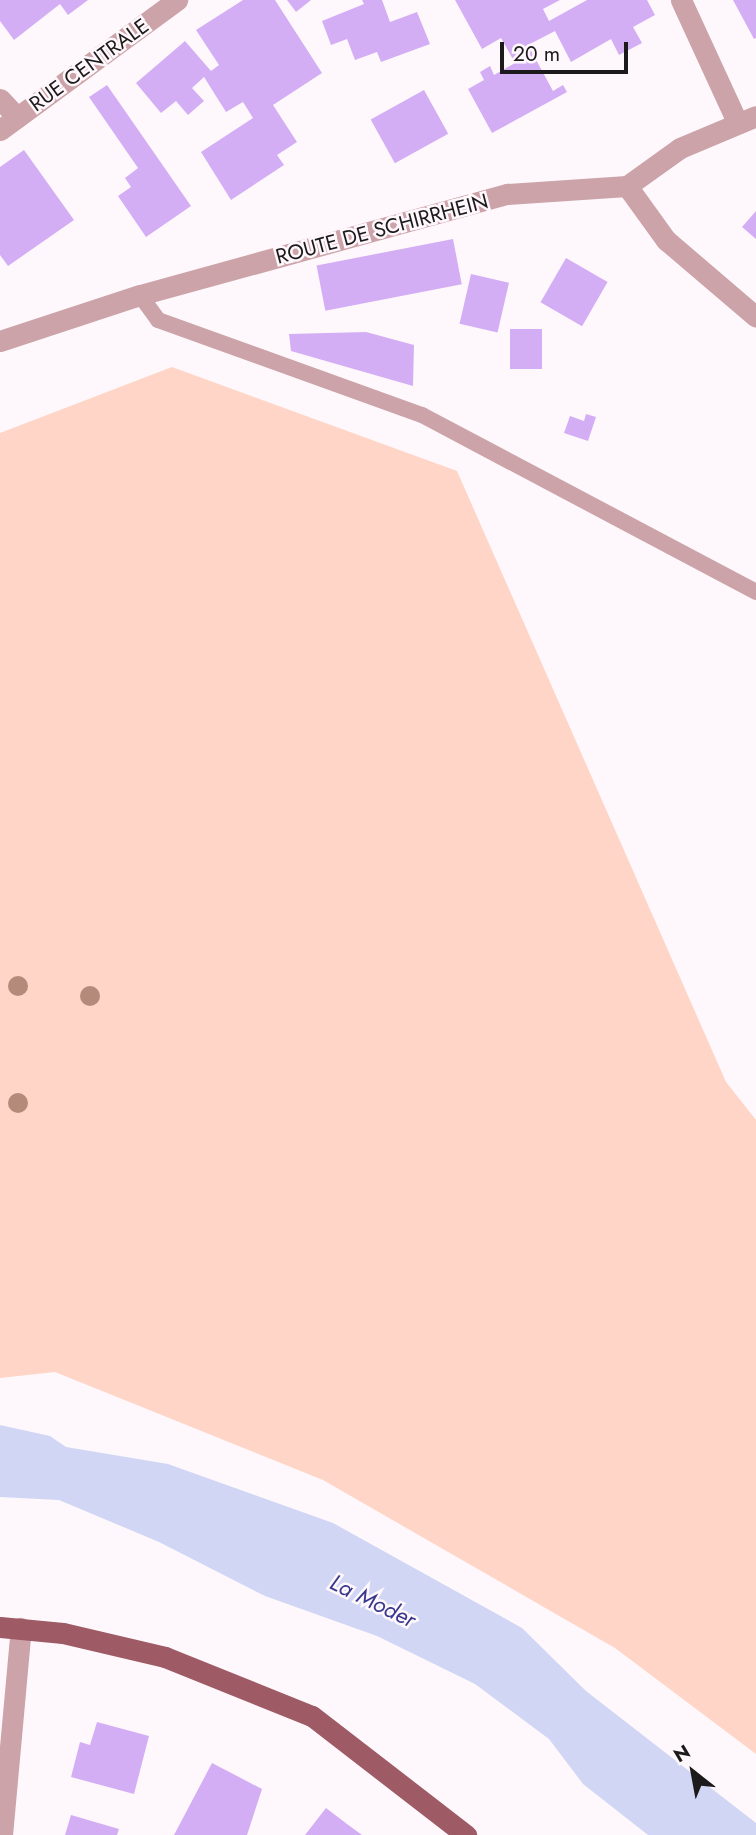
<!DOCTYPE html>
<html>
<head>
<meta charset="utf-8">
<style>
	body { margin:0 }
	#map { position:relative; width:756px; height:1835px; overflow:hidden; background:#fef8fc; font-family:Jost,sans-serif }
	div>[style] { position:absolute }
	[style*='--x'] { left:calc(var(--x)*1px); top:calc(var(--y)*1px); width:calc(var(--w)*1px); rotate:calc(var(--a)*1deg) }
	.green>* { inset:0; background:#fed5c6 }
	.water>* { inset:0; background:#d0d6f4 }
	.building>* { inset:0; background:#d4aef5; transform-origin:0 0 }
	.service>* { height:16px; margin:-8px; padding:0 8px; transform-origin:8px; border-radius:8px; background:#cba3a8 }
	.minor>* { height:21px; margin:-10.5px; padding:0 10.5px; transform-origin:10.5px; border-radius:10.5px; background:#cba3a8 }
	.tertiary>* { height:21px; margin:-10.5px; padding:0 10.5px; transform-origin:10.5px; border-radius:10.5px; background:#cba3a8 }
	.primary>* { height:21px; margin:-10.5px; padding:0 10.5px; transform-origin:10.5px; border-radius:10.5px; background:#9e5a65 }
	.trees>* { width:20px; height:20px; margin:-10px; border-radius:50%; background:#b48a7b }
	span { translate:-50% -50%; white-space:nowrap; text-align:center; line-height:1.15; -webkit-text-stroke:5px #fef8fc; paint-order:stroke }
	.street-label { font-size:21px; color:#1c1a1b }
	.water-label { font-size:23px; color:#38398c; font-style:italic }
	.north { position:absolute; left:658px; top:1737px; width:70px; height:70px; -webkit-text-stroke:5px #fef8fc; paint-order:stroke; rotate:329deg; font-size:19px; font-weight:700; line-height:28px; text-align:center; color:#1c1a1b }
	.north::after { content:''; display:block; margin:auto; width:24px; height:32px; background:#1c1a1b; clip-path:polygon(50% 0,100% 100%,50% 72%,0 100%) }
	.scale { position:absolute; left:500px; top:42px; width:128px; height:32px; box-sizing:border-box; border:4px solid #1c1a1b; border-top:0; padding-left:9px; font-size:21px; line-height:24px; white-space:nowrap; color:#1c1a1b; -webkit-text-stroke:5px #fef8fc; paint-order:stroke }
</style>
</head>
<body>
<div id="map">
	<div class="green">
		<i style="clip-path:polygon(172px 367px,457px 471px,726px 1082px,756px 1120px,756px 1754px,615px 1648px,323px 1480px,55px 1372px,0 1378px,0 433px)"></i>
	</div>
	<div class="water">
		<i style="clip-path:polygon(0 1425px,50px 1436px,66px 1447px,168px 1464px,333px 1523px,522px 1628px,586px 1691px,756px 1823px,756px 1835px,648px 1835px,583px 1784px,549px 1739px,475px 1684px,377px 1636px,265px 1596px,159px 1542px,59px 1500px,0 1497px)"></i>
	</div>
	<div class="building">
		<i style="clip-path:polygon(0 0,88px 0,68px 15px,60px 4px,14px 40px,0 21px)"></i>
		<i style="clip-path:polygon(243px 0,275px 0,322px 73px,273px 105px,297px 142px,277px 155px,284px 165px,231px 200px,201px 152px,253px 118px,243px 102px,226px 112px,204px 77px,192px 88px,204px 101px,188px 115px,176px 101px,161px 113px,136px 83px,185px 41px,211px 71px,219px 65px,196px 30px)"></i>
		<i style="clip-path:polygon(287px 0,311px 0,296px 12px)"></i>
		<i style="clip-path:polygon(362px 0,382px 0,390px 22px,417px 12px,430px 44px,381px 62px,377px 52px,355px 60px,347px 39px,331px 45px,322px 21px,364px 4px)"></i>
		<i style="clip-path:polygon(455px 0,560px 0,543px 9px,549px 21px,587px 0,647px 0,655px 15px,633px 27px,642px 43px,619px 55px,611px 39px,571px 62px,555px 31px,528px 45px,553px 91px,563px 85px,567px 92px,492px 133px,468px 89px,484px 80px,480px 72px,490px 66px,494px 75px,515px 63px,501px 38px,482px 49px)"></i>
		<i style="clip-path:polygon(733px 0,756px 0,756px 38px,754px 39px)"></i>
		<i style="clip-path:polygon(107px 85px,191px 206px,146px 237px,118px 196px,131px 187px,125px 178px,138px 168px,89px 97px)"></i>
		<i style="left:424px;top:90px;width:50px;height:61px;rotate:61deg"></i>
		<i style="clip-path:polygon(24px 150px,74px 220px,8px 266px,0 255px,0 167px)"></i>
		<i style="clip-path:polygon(756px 211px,756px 239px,742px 227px)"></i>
		<i style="left:453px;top:239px;width:46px;height:139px;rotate:79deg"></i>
		<i style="left:566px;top:258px;width:48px;height:51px;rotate:30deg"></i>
		<i style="left:471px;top:274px;width:39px;height:51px;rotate:13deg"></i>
		<i style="left:510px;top:329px;width:32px;height:40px"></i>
		<i style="clip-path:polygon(366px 332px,414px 345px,413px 386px,291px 351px,289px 334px)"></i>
		<i style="clip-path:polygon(586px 414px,596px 417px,588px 441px,564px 433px,570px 416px,584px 421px)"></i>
		<i style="clip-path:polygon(97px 1722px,149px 1736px,134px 1794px,71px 1777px,80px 1742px,90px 1745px)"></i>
		<i style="clip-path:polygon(212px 1763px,262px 1789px,247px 1835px,174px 1835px)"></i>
		<i style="clip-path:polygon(326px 1808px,347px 1824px,362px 1835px,305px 1835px)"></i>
		<i style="clip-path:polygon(71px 1815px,119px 1829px,117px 1835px,65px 1835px)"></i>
	</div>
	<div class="service">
		<i style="--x:140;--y:295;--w:31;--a:54"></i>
		<i style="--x:158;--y:320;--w:281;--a:19.8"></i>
		<i style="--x:422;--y:415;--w:378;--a:27.9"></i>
	</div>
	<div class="minor">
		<i style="--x:681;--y:0;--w:134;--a:65.3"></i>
		<i style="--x:0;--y:99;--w:25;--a:47"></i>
		<i style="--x:0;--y:130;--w:220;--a:-36.3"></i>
		<i style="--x:627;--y:186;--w:67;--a:54.2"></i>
		<i style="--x:666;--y:240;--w:118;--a:40.5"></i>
		<i style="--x:2;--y:1835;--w:208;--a:-84.8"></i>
	</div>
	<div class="tertiary">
		<i style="--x:0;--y:341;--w:147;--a:-18.2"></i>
		<i style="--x:140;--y:295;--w:381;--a:-15.4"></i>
		<i style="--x:507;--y:194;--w:120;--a:-3.8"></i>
		<i style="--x:627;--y:186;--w:65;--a:-35.6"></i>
		<i style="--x:680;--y:148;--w:82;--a:-22.8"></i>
	</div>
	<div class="primary">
		<i style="--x:0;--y:1627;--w:63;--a:5.4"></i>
		<i style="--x:63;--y:1633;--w:105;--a:13.2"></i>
		<i style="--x:165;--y:1657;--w:158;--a:21.9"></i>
		<i style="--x:312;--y:1716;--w:195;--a:37.7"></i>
	</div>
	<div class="trees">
		<i style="left:18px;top:986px"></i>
		<i style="left:90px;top:996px"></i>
		<i style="left:18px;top:1103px"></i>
	</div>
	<div class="street-label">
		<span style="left:89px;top:65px;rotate:-36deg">RUE CENTRALE</span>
		<span style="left:382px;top:229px;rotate:-15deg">ROUTE DE SCHIRRHEIN</span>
	</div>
	<div class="water-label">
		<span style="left:373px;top:1601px;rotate:26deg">La Moder</span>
	</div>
	<div class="north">N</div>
	<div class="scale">20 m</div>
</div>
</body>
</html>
